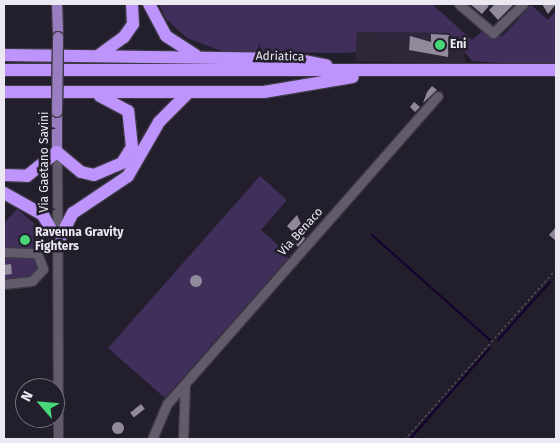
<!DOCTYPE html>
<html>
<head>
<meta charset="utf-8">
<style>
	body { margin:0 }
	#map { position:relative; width:560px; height:443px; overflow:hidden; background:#231e2c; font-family:"Fira Sans",sans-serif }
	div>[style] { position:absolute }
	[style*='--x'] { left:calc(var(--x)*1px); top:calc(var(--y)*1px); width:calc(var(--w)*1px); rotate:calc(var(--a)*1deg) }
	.built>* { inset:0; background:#2e273a }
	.green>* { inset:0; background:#412f5b }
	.stream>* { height:2px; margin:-1px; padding:0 1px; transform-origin:1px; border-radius:1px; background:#16002e }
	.building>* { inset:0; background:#908a9c; transform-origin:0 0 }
	.round { border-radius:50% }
	.path>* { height:1px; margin-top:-0.5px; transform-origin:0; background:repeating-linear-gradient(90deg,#676370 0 2.5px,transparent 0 5px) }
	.roads { filter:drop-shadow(1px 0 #3e3945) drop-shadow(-1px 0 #3e3945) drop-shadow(0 1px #3e3945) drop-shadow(0 -1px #3e3945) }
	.minor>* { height:9px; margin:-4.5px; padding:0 4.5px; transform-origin:4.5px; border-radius:4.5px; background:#615b6b }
	.major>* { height:10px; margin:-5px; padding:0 5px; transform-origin:5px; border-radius:5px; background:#987dc1 }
	.highway>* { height:12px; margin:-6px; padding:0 6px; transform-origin:6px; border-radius:6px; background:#bd94fb }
	.bridges { filter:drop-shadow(1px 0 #3e3945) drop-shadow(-1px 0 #3e3945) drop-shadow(0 1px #3e3945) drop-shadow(0 -1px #3e3945) }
	.major-bridge>* { height:10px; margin:-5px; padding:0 5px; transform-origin:5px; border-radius:5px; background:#987dc1 }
	.dots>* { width:14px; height:14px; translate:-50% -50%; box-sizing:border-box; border:2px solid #231e2c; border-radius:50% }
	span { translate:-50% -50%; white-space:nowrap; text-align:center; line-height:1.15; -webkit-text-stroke:5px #231e2c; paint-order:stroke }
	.poi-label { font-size:12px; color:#ebe8f2; font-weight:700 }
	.left { translate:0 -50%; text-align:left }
	.street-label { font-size:12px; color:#ebe8f2 }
	.frame { position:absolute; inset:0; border:5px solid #ebe8f2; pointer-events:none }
	.north { position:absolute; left:15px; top:378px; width:50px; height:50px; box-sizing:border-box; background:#231e2c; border:1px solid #736f7b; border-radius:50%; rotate:297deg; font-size:14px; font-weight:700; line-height:20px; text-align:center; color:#ebe8f2 }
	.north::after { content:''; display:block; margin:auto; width:18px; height:22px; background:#47d779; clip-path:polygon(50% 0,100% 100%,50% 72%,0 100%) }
</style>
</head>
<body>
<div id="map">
	<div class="built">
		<i style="clip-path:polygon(357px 32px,449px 33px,463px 46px,466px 64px,356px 61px)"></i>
	</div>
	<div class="green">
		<i style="clip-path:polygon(159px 4px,432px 4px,472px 40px,482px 31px,494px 38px,504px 35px,531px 5px,548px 20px,556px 11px,556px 67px,472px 61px,449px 33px,357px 32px,356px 52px,346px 53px,224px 52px,187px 38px,166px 19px)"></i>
		<i style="clip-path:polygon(260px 176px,287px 200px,261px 230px,290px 256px,165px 398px,108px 348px)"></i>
		<i style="clip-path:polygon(17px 209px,43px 231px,46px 272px,36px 282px,4px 287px,4px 223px)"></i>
	</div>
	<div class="stream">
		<i style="--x:372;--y:235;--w:158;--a:41.7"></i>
		<i style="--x:498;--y:340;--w:78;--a:-48.1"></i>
		<i style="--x:410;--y:439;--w:121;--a:-48.7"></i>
	</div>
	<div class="building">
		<i style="clip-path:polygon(470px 4px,486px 4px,489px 6px,482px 14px)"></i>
		<i style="clip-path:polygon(495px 4px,514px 4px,498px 20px,489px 10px)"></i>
		<i style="clip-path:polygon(542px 4px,556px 4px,548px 14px)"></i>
		<i style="clip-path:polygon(431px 34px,449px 35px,448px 57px,409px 50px,410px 36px,431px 42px)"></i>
		<i style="clip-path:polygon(432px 86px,437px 90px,423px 103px,427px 92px)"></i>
		<i style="clip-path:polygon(414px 102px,420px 107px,415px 112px,410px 107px)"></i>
		<i style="clip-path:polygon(297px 215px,301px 224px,293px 232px,287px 226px)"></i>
		<i style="clip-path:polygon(556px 227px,556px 241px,549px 235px)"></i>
		<i style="left:298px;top:233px;width:9px;height:11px;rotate:36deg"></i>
		<i style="clip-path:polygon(11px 264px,12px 274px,4px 275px,4px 265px)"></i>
		<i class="round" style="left:190px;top:275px;width:12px;height:12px"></i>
		<i style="left:141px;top:404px;width:6px;height:14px;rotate:51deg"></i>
		<i class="round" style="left:112px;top:422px;width:12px;height:12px"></i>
	</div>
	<div class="path">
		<i style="--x:405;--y:439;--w:227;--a:-48.4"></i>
	</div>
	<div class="roads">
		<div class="minor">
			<i style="--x:459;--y:4;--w:45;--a:40.5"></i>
			<i style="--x:493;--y:33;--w:42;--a:-44"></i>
			<i style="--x:57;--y:152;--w:287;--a:89.8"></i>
			<i style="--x:4;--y:252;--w:33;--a:2"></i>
			<i style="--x:37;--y:253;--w:17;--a:69"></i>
			<i style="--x:43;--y:269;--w:16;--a:133"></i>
			<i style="--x:32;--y:281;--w:28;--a:174"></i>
			<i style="--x:152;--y:439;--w:38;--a:-67"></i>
			<i style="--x:167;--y:404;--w:410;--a:-48.7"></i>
			<i style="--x:183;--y:439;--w:54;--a:-87.9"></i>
		</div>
		<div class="major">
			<i style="--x:57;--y:4;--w:33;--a:88"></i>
			<i style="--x:57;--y:112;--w:40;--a:90"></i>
		</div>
		<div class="highway">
			<i style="--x:149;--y:4;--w:36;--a:62"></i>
			<i style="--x:166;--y:36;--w:35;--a:33"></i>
			<i style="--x:4;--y:55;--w:290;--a:0.8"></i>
			<i style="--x:294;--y:59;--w:33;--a:11"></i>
			<i style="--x:99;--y:55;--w:31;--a:-36"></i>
			<i style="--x:124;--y:37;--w:16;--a:-55"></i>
			<i style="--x:133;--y:24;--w:20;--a:-93"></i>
			<i style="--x:4;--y:70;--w:552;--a:0"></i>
			<i style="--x:4;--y:92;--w:260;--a:0"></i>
			<i style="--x:264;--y:92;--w:90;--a:-9.6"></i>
			<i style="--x:4;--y:175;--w:23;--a:2"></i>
			<i style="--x:27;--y:176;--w:38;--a:-39"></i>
			<i style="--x:57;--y:152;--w:31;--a:40"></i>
			<i style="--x:81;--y:172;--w:13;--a:13"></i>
			<i style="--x:94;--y:175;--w:30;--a:-23"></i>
			<i style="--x:122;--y:163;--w:19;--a:-58"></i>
			<i style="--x:132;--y:147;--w:36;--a:-96"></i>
			<i style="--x:128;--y:111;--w:32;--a:-152"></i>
			<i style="--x:4;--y:193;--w:45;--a:29.4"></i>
			<i style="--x:43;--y:215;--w:31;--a:61"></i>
			<i style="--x:58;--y:242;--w:33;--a:-63"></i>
			<i style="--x:73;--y:213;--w:66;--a:-33.9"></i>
			<i style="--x:128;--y:176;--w:62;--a:-60.1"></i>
			<i style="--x:159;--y:122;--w:41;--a:-45"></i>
		</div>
	</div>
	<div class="bridges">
		<div class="major-bridge">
			<i style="--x:57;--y:112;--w:75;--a:-89.2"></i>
		</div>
	</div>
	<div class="dots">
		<i style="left:440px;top:45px;background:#47d779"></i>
		<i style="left:25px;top:240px;background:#47d779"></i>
	</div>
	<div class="poi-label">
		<span class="left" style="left:450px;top:45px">Eni</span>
		<span class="left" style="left:35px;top:240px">Ravenna Gravity<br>Fighters</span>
	</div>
	<div class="street-label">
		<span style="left:280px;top:57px;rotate:1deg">Adriatica</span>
		<span style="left:45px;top:162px;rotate:-90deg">Via Gaetano Savini</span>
		<span style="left:301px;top:232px;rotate:-48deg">Via Benaco</span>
	</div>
	<div class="frame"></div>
	<div class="north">N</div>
</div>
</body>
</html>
